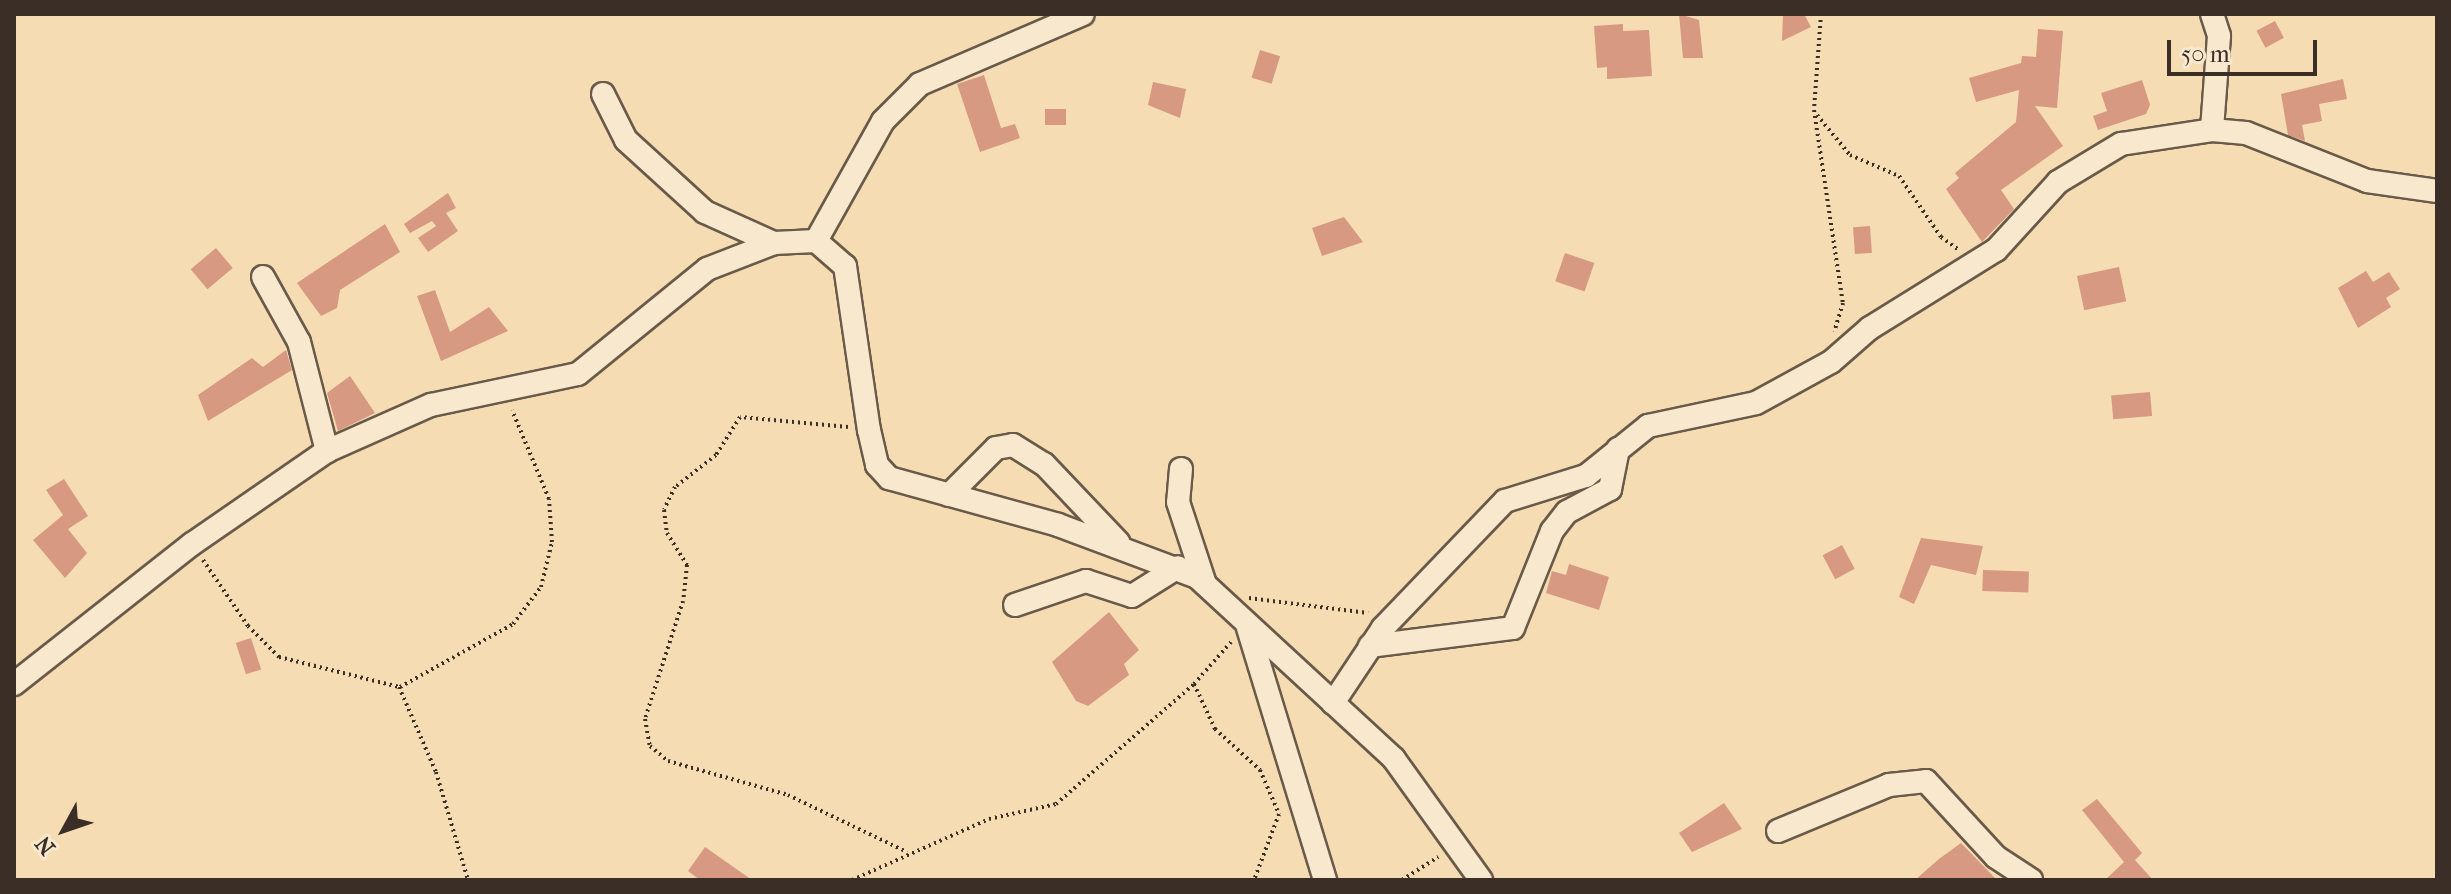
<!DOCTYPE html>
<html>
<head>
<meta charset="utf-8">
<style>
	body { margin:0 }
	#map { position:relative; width:2451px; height:894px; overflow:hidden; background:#f5dcb3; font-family:"IM FELL French Canon",serif }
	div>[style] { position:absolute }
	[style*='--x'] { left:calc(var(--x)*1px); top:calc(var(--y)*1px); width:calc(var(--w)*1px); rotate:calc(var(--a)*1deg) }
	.building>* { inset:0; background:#d89982; transform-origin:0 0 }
	.path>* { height:4px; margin-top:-2px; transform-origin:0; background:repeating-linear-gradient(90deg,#3a2e26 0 2px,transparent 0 6px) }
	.roads { filter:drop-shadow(2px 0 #695a49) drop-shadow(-2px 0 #695a49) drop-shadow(0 2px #695a49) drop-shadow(0 -2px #695a49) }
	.minor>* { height:22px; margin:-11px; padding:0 11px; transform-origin:11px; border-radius:11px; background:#f8e8ce }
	span { translate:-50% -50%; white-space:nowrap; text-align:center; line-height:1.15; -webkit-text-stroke:8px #f8e8ce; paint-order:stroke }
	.frame { position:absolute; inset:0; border:16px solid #3a2e26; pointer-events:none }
	.north { position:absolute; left:24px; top:790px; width:80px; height:80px; -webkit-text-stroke:6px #f8e8ce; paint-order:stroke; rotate:230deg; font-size:22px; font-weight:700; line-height:32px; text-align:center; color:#3a2e26 }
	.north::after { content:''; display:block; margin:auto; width:28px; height:36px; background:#3a2e26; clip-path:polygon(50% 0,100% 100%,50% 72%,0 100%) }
	.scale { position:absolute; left:2167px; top:40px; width:150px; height:36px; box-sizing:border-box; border:4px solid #3a2e26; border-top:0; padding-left:10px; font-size:24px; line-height:28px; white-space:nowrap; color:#3a2e26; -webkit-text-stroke:6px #f8e8ce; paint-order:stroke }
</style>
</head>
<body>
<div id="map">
	<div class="building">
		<i style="clip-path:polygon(1679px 14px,1699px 20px,1703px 58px,1683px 58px)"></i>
		<i style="clip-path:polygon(1783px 14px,1804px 14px,1811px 27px,1782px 41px)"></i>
		<i style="left:2275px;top:21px;width:19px;height:21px;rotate:62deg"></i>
		<i style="clip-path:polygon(1623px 24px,1623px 31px,1649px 30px,1652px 76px,1607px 79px,1607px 67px,1597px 68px,1594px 26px)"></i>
		<i style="clip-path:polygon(2038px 29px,2063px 31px,2057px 108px,2035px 106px,2063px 146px,2001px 190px,2014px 209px,1982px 242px,1946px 189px,1959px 178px,1955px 173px,2016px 122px,2019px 90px,1976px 102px,1969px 78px,2021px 63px,2022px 56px,2036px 57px)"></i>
		<i style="left:1260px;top:50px;width:21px;height:29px;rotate:17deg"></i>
		<i style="clip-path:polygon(984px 75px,1001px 128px,1015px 124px,1020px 138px,980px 152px,957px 84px)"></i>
		<i style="clip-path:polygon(2343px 79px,2347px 99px,2319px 104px,2322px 121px,2302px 125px,2305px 141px,2288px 135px,2281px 94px)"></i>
		<i style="clip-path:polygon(2142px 80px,2150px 105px,2146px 114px,2098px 130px,2093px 116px,2107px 111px,2101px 93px)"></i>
		<i style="clip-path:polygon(1153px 82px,1186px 89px,1180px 118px,1148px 105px)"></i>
		<i style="left:1045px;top:109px;width:21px;height:16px"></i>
		<i style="clip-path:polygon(448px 193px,456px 208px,446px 213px,458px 231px,428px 252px,418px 238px,436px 226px,432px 221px,410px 233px,404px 224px)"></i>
		<i style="clip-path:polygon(1344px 217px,1363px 242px,1322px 256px,1312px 228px)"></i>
		<i style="clip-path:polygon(385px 224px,400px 252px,340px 290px,337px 308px,321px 316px,297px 283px)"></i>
		<i style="left:1870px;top:226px;width:27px;height:17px;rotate:86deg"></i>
		<i style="left:216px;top:248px;width:26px;height:33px;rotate:50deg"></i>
		<i style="left:1565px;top:253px;width:31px;height:30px;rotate:19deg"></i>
		<i style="left:2119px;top:267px;width:35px;height:43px;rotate:78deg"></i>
		<i style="clip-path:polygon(2366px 271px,2373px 282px,2389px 272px,2400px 289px,2386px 298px,2391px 307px,2358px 328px,2338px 288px)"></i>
		<i style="clip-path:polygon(435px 290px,450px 332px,489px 307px,508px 331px,441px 361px,417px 296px)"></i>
		<i style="clip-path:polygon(286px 350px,292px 370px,208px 421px,198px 395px,252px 358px,263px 367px)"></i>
		<i style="clip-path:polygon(350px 376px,375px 413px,338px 431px,327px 393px)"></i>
		<i style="left:2150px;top:392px;width:24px;height:39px;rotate:85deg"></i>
		<i style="clip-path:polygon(64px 479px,88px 516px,68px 529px,87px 553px,65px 578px,33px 540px,63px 515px,46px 490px)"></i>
		<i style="clip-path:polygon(1921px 538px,1983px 546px,1976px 575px,1931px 565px,1914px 604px,1899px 597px)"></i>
		<i style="left:1842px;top:545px;width:27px;height:22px;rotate:62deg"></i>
		<i style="clip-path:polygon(1569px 564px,1609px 577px,1599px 610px,1546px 593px,1552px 571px,1566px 575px)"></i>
		<i style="left:1983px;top:570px;width:46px;height:21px;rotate:2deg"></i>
		<i style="clip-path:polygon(1109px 612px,1139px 650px,1124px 664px,1129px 675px,1088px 706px,1076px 701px,1052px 662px)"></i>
		<i style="left:251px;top:638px;width:33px;height:16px;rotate:72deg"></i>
		<i style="clip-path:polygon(2097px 799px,2142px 853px,2135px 860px,2153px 880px,2105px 880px,2124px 862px,2082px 810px)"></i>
		<i style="clip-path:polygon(1724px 803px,1742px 829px,1692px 852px,1679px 833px)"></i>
		<i style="clip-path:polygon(1961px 843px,1997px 880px,1915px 880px,1939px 859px)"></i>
		<i style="clip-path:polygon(705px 847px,752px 880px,700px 880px,688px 871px)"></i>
	</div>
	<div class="path">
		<i style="--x:1821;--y:14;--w:96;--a:94.2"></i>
		<i style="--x:1814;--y:110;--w:195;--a:81.5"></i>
		<i style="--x:1843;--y:303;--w:30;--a:107"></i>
		<i style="--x:1817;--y:115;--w:52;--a:50.5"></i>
		<i style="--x:1850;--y:155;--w:53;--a:23.2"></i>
		<i style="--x:1899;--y:176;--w:74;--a:55.5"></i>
		<i style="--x:1941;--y:237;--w:22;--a:36"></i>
		<i style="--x:848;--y:427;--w:108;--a:-174.7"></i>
		<i style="--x:740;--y:417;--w:45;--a:122.3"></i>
		<i style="--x:716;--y:455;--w:52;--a:142"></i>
		<i style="--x:675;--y:487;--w:25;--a:116"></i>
		<i style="--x:664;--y:510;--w:23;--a:83"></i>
		<i style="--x:667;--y:533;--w:38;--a:58"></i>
		<i style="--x:687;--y:565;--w:36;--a:96"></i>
		<i style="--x:683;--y:601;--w:124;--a:107.9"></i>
		<i style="--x:645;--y:719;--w:27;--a:80"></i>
		<i style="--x:650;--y:746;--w:23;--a:40"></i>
		<i style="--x:668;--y:761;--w:125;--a:15.8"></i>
		<i style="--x:788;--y:795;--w:132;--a:25.6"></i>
		<i style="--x:203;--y:560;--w:80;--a:55.7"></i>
		<i style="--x:248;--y:626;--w:44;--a:45"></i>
		<i style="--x:279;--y:657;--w:124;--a:14"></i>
		<i style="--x:399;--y:687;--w:93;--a:66.5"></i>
		<i style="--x:436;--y:772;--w:113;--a:73.5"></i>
		<i style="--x:1249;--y:598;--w:120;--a:7.2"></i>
		<i style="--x:1194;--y:684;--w:50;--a:65"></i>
		<i style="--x:1215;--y:729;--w:61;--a:42.3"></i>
		<i style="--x:1260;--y:770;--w:48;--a:66.6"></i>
		<i style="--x:1279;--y:814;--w:71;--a:110.7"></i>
		<i style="--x:400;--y:687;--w:129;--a:-29.1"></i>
		<i style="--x:513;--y:624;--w:46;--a:-52.9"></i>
		<i style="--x:541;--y:587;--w:46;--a:-76.3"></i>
		<i style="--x:552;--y:542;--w:43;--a:-94"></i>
		<i style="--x:549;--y:499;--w:96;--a:-112.6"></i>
		<i style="--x:852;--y:880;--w:150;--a:-24"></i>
		<i style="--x:989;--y:819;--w:69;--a:-12.6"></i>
		<i style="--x:1056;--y:804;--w:183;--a:-41"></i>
		<i style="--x:1194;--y:684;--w:56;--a:-48.6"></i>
		<i style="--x:1402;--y:880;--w:43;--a:-32.6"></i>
	</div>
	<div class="roads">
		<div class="minor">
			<i style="--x:2212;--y:14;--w:23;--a:72"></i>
			<i style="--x:2219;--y:36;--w:94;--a:94.3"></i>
			<i style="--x:603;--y:94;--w:51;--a:63.4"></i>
			<i style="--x:626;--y:140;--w:107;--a:42.3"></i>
			<i style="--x:705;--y:212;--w:76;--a:24.2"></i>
			<i style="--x:816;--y:241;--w:137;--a:-60.8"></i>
			<i style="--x:883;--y:121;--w:52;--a:-45"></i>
			<i style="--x:920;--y:84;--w:177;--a:-23.2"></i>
			<i style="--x:263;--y:277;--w:74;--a:61"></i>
			<i style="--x:299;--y:342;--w:113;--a:75.6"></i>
			<i style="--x:1181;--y:469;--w:33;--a:95"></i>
			<i style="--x:1178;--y:502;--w:86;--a:71.8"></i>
			<i style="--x:949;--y:495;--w:66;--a:-45"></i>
			<i style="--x:996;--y:448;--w:17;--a:-10"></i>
			<i style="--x:1013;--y:445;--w:36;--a:32"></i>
			<i style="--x:1044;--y:464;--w:108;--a:46.5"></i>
			<i style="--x:1015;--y:605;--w:75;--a:-18.7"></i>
			<i style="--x:1086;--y:581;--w:48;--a:18.1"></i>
			<i style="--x:1132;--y:596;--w:54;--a:-32.2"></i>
			<i style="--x:1248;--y:628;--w:264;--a:73"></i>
			<i style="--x:1370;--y:646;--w:144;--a:-7.2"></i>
			<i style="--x:1513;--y:628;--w:105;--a:-68.1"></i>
			<i style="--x:1552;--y:531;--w:24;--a:-52"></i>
			<i style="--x:1567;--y:512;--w:49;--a:-28.1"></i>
			<i style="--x:1610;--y:489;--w:41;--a:-78.7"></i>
			<i style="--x:14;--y:684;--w:226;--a:-38.2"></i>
			<i style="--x:192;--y:544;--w:164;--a:-34.6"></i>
			<i style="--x:327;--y:451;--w:114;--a:-23.9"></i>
			<i style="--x:431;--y:405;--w:150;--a:-11.9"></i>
			<i style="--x:578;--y:374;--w:166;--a:-39.1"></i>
			<i style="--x:707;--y:269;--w:72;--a:-21.2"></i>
			<i style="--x:774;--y:243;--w:42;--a:-2.7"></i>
			<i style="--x:816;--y:241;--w:38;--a:41"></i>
			<i style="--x:845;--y:266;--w:166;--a:81.7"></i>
			<i style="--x:869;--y:430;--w:36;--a:77"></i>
			<i style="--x:877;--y:465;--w:18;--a:47"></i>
			<i style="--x:889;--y:478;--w:175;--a:15.5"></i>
			<i style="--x:1058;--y:525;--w:148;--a:20.5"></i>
			<i style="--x:1197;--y:577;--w:268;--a:42.7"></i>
			<i style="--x:1394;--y:759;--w:149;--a:54.3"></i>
			<i style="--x:1333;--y:703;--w:90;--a:-56.3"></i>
			<i style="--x:1383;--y:628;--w:176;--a:-46.2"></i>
			<i style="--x:1505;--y:501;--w:85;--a:-17.2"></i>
			<i style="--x:1586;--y:476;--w:80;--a:-38.9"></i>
			<i style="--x:1648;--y:426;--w:110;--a:-12"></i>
			<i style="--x:1756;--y:403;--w:85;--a:-28.7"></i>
			<i style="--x:1831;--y:362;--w:52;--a:-41.1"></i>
			<i style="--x:1870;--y:328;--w:148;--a:-31.8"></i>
			<i style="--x:1996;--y:250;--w:92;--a:-47.6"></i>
			<i style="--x:2058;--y:182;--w:74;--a:-31.1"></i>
			<i style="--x:2121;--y:144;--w:92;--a:-8.7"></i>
			<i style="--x:2212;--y:130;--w:34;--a:5"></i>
			<i style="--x:2246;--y:133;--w:130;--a:21.6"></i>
			<i style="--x:2367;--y:181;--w:71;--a:8.1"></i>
			<i style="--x:1778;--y:831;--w:120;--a:-22.5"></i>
			<i style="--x:1889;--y:785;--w:37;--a:-6"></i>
			<i style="--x:1926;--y:781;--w:103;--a:47.4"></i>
			<i style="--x:1996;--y:857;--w:42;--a:33.3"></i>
		</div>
	</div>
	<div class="frame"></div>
	<div class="north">N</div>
	<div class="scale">50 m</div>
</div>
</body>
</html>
